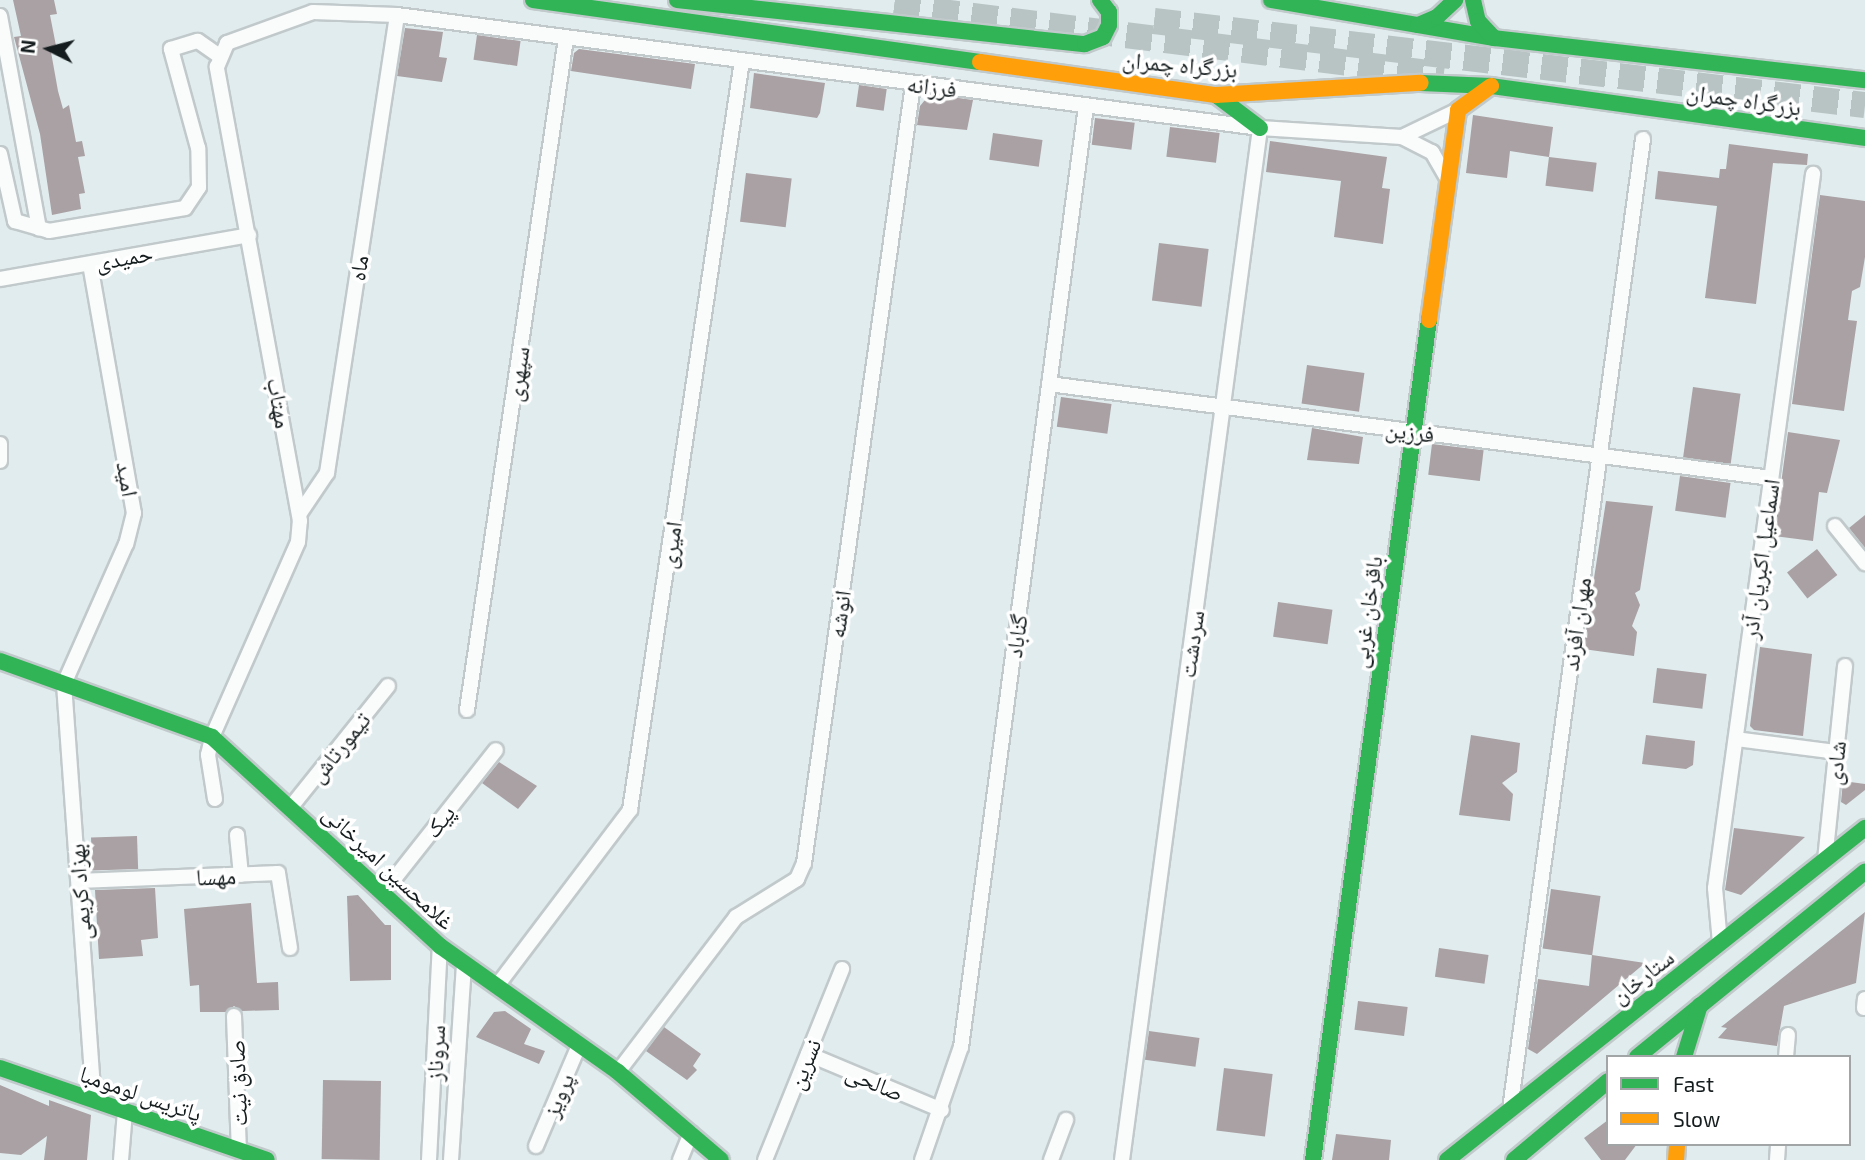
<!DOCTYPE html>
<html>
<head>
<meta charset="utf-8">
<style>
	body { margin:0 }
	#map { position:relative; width:1865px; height:1160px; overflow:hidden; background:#e1ecee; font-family:"Exo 2","Noto Naskh Arabic",sans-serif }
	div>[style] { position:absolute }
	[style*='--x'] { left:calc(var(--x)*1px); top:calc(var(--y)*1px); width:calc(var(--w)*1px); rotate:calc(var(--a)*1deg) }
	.building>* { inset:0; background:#a9a1a3; transform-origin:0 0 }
	.highway-tunnel>* { height:26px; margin-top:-13px; transform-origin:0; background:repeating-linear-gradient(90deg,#b8c3c4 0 26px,transparent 0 39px) }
	.roads { filter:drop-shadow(2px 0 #c1c9cb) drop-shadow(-2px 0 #c1c9cb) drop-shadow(0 2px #c1c9cb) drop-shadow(0 -2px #c1c9cb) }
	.street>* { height:14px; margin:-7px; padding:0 7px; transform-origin:7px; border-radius:7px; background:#fafcfc }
	.fast>* { height:16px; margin:-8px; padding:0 8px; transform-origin:8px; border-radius:8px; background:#30b455 }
	.slow>* { height:16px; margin:-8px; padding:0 8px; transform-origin:8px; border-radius:8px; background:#ff9f0a }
	span { translate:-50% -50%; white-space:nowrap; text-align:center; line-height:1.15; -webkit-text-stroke:7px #fff; paint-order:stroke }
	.street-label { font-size:23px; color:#161d1e }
	.legend { position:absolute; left:1606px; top:1055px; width:245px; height:91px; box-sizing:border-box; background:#fff; border:2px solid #a2a5a5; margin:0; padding:9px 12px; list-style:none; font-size:21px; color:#161d1e }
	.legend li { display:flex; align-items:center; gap:14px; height:35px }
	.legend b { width:35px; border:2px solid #a2a5a5 }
	.north { position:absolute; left:14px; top:14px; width:70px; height:70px; -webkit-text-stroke:5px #fff; paint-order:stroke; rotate:276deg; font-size:19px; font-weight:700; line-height:28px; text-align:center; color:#161d1e }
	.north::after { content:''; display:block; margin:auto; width:24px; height:32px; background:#161d1e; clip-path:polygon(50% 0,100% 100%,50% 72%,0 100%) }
</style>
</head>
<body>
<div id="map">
	<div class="building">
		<i style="clip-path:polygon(13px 0,54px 0,57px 14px,50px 15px,57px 51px,51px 52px,58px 91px,63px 109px,69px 105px,76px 142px,82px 141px,85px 156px,78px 157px,85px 193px,79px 194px,81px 209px,52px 215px,40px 134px,14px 37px,21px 36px)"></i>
		<i style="clip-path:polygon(405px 28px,443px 32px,439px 57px,447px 58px,442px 82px,397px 76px)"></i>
		<i style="left:477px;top:35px;width:44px;height:25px;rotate:8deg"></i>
		<i style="clip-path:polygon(579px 49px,695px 64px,691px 89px,571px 71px,574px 53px)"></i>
		<i style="clip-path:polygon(754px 73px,825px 83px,820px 113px,817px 118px,750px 108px)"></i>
		<i style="left:859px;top:85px;width:28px;height:22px;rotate:8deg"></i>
		<i style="clip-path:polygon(930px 94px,973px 100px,967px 130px,917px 125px,920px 106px)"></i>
		<i style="clip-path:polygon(1473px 115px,1553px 127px,1549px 157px,1510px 151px,1507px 178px,1466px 173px)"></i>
		<i style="left:1095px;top:118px;width:40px;height:27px;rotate:7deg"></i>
		<i style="left:1170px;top:127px;width:50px;height:30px;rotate:7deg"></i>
		<i style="left:993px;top:133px;width:50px;height:27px;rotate:8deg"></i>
		<i style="clip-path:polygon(1270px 141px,1387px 157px,1382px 188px,1390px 189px,1383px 244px,1334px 237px,1341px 181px,1266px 172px)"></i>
		<i style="clip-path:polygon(1729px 144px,1808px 154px,1807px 165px,1773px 163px,1756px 304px,1705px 298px,1717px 206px,1655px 199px,1658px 171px,1719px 178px,1720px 169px,1726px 169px)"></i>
		<i style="left:1549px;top:157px;width:48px;height:29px;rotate:7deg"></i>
		<i style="left:746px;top:173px;width:46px;height:49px;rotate:7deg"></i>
		<i style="clip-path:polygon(1820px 195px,1865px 201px,1865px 257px,1860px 287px,1852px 291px,1848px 320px,1857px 321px,1844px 411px,1792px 404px)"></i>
		<i style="left:1159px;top:243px;width:50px;height:58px;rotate:7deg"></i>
		<i style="left:1307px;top:365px;width:58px;height:39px;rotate:8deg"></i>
		<i style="left:1693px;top:387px;width:48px;height:71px;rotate:8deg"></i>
		<i style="left:1061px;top:397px;width:51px;height:30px;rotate:8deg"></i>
		<i style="clip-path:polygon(1312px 428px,1363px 437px,1359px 464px,1307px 460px)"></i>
		<i style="clip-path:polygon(1788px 432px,1840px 440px,1827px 493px,1819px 492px,1813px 541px,1774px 536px)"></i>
		<i style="left:1432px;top:444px;width:52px;height:31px;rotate:7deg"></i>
		<i style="left:1680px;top:476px;width:51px;height:35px;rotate:8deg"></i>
		<i style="clip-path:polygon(1606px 501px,1653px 506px,1640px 590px,1635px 593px,1640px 605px,1632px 626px,1637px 632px,1634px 656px,1583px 649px)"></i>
		<i style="clip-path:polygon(1865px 515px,1865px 548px,1849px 528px)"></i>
		<i style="left:1817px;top:549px;width:33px;height:38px;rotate:52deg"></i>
		<i style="left:1278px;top:602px;width:55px;height:35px;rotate:8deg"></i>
		<i style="clip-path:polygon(1760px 647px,1812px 654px,1803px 736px,1754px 730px,1750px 726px)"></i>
		<i style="left:1657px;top:668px;width:50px;height:35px;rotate:7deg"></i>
		<i style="clip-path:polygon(1471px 735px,1520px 743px,1517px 772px,1502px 783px,1513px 794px,1510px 821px,1459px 815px)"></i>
		<i style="clip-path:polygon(1646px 735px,1695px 741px,1693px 765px,1686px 769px,1642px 764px)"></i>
		<i style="clip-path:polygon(499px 762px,537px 786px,518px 809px,482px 783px)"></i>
		<i style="clip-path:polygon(1843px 781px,1865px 784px,1865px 790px,1846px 805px,1841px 802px)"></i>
		<i style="clip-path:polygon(1734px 828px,1805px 837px,1741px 895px,1725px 890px)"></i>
		<i style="left:137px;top:836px;width:33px;height:46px;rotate:88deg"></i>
		<i style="clip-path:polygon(155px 888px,158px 938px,141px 940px,143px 956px,99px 959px,95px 890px)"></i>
		<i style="left:1551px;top:889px;width:50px;height:60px;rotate:8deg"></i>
		<i style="clip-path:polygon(358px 895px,385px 925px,391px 925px,391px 980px,350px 981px,347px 896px)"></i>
		<i style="clip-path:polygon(251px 903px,257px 983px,278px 982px,279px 1010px,242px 1011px,234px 1006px,226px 1012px,200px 1012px,199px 985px,190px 986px,184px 909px)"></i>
		<i style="clip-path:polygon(1865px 912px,1856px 983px,1784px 1006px,1777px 1046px,1718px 1038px,1727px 1028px,1721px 1027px)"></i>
		<i style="left:1439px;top:948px;width:50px;height:29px;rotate:8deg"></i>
		<i style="clip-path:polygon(1592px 955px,1645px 963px,1537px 1054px,1528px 1049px,1538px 979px,1589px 986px)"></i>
		<i style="left:1358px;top:1001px;width:50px;height:29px;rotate:7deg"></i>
		<i style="clip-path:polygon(505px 1011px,531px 1029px,524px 1044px,545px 1051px,539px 1064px,476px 1037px,494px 1012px)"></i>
		<i style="clip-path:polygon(664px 1027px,701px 1054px,693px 1066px,697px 1070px,687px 1080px,646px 1051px)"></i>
		<i style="left:1149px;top:1031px;width:51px;height:29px;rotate:8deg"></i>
		<i style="left:1224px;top:1068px;width:49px;height:63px;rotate:7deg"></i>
		<i style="left:381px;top:1081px;width:79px;height:58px;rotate:91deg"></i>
		<i style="clip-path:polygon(0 1085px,49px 1106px,49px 1100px,91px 1115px,87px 1160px,44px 1160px,47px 1136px,21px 1155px,0 1153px)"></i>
		<i style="clip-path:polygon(1608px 1120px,1608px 1144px,1637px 1144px,1625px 1160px,1601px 1160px,1584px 1138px)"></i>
		<i style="clip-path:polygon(1336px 1134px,1391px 1140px,1389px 1160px,1332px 1160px)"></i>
	</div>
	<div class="highway-tunnel">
		<i style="--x:894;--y:6;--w:554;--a:7.15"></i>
		<i style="--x:1154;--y:21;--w:716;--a:6.74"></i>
	</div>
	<div class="roads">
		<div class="street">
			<i style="--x:0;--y:16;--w:216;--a:79.6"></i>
			<i style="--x:1402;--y:137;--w:62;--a:-25.7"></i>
			<i style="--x:0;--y:154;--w:69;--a:77.4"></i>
			<i style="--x:15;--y:221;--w:35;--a:16"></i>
			<i style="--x:49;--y:231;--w:138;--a:-9.6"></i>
			<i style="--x:185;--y:208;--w:25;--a:-56"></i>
			<i style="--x:199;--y:187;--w:39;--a:-91"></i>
			<i style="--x:198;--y:148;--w:103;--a:-105.3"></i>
			<i style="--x:171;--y:49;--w:28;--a:-17"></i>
			<i style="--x:198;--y:41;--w:24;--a:35"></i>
			<i style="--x:90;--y:264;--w:253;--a:80"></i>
			<i style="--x:134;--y:513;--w:32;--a:104"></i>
			<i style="--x:126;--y:544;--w:153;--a:113.9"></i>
			<i style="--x:64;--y:684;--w:418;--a:85.9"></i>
			<i style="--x:0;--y:279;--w:253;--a:-10"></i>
			<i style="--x:1049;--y:384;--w:728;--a:7.42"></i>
			<i style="--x:0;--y:444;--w:17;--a:90"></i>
			<i style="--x:300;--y:513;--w:48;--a:-56"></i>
			<i style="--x:327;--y:473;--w:463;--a:-81.3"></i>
			<i style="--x:1835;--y:526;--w:48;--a:51"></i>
			<i style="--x:467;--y:710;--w:679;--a:-81.62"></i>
			<i style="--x:1736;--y:739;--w:101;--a:7.4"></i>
			<i style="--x:215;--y:799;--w:45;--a:-99"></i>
			<i style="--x:208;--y:755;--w:18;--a:-77"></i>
			<i style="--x:212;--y:737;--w:213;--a:-66.2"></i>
			<i style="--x:298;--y:542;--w:21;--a:-85"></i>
			<i style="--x:300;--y:521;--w:462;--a:-100.4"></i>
			<i style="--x:217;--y:67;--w:26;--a:-67"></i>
			<i style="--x:227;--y:43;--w:91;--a:-19.8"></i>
			<i style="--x:313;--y:12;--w:84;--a:2"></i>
			<i style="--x:397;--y:15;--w:870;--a:7.46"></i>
			<i style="--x:1260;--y:128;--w:142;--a:3.6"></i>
			<i style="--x:1402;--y:137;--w:34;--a:27"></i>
			<i style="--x:1432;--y:152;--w:32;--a:60"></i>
			<i style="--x:291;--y:807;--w:155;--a:-51.3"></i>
			<i style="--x:237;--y:835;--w:40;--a:84.3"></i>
			<i style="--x:1825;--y:860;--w:195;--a:-84.1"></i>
			<i style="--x:79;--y:881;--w:199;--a:-2.3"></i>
			<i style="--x:278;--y:873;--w:76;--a:80.9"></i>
			<i style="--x:383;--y:893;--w:182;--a:-51.7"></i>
			<i style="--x:1720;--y:943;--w:55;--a:-95.2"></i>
			<i style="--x:1715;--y:888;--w:721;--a:-82.18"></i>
			<i style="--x:497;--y:986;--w:221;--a:-52.9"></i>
			<i style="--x:630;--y:810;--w:757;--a:-81.5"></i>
			<i style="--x:1864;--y:1008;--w:9;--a:-84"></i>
			<i style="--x:234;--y:1016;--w:134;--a:87.9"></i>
			<i style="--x:808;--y:1054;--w:145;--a:22.7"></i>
			<i style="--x:1786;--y:1057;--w:22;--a:-85"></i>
			<i style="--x:618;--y:1072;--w:195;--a:-52.7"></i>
			<i style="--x:736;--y:917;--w:72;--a:-31.9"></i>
			<i style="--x:797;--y:879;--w:17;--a:-66"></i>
			<i style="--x:804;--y:863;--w:787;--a:-82.03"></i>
			<i style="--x:1510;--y:1109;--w:979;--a:-82.19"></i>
			<i style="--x:536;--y:1146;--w:110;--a:-66.9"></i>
			<i style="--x:121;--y:1160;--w:49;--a:-85.3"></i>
			<i style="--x:429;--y:1160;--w:214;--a:-87.1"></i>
			<i style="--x:451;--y:1160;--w:197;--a:-86.2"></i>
			<i style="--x:680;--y:1160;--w:29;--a:-68"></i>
			<i style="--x:765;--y:1160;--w:206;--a:-68"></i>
			<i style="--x:922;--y:1160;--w:120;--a:-71"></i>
			<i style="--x:961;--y:1047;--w:949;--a:-82.43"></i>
			<i style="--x:1051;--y:1160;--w:43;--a:-69.4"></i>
			<i style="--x:1122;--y:1160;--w:1041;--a:-82.38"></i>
			<i style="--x:1777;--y:1160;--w:16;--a:-86"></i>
		</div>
		<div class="fast">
			<i style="--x:533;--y:0;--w:451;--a:7.9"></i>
			<i style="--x:677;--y:0;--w:410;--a:6.2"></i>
			<i style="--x:1085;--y:44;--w:19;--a:-21"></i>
			<i style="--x:1103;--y:37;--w:13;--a:-63"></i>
			<i style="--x:1109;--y:25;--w:13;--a:-90"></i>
			<i style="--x:1109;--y:12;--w:15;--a:-127"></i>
			<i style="--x:1271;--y:0;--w:226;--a:9.7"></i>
			<i style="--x:1494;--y:38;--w:373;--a:6.5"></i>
			<i style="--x:1473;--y:0;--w:22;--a:77"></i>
			<i style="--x:1478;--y:21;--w:23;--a:47"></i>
			<i style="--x:1418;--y:25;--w:21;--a:-23"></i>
			<i style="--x:1437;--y:17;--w:25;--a:-43"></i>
			<i style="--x:1421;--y:83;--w:70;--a:2.5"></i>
			<i style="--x:1491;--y:86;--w:378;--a:7.9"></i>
			<i style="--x:1216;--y:95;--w:55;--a:36.9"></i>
			<i style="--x:0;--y:661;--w:225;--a:19.7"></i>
			<i style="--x:212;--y:737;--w:309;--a:42.5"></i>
			<i style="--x:440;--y:946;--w:218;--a:35.3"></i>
			<i style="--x:618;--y:1072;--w:135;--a:40.5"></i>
			<i style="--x:1637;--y:1057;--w:294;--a:-39.1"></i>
			<i style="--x:1684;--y:1057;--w:54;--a:-72.9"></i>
			<i style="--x:0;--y:1068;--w:282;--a:19"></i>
			<i style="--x:1313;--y:1160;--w:848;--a:-82.14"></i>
			<i style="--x:1447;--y:1160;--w:534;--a:-38.46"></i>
			<i style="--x:1514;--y:1160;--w:123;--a:-40"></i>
		</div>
		<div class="slow">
			<i style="--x:980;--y:62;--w:238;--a:8"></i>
			<i style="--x:1216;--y:95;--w:205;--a:-3.4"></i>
			<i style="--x:1429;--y:320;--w:212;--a:-82.1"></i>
			<i style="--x:1458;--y:110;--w:41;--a:-36"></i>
			<i style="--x:1676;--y:1160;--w:16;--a:-86"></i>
		</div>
	</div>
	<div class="street-label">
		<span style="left:1180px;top:64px;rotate:5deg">بزرگراه چمران</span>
		<span style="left:932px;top:86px;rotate:7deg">فرزانه</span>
		<span style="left:1744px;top:99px;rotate:8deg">بزرگراه چمران</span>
		<span style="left:124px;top:257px;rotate:-10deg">حمیدی</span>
		<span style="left:358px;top:268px;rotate:-81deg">ماه</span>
		<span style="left:517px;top:374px;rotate:-82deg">سپهری</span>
		<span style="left:280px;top:403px;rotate:80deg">مهتاب</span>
		<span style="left:1410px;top:431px;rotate:7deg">فرزین</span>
		<span style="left:128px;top:479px;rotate:80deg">امید</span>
		<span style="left:670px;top:545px;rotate:-82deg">امیری</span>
		<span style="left:1760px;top:559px;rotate:-82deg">اسماعیل اکبریان آذر</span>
		<span style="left:1366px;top:612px;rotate:-82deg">باقرخان غربی</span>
		<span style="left:839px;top:614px;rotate:-82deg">انوشه</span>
		<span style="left:1576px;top:624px;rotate:-82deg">مهران آفرند</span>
		<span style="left:1016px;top:636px;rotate:-82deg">گناباد</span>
		<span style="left:1191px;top:644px;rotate:-82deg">سردشت</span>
		<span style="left:339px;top:747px;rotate:-51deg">تیمورتاش</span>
		<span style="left:1835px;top:763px;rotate:-84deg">شادی</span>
		<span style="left:439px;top:821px;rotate:-52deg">پیک</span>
		<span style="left:389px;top:867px;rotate:43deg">غلامحسین امیرخانی</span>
		<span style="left:216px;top:876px;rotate:-2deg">مهسا</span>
		<span style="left:79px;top:892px;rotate:-94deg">بهزاد کریمی</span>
		<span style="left:1642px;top:976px;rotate:-38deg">ستارخان</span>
		<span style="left:435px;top:1053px;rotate:-87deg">سروناز</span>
		<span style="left:804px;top:1064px;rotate:-68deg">نسرین</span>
		<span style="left:875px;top:1082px;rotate:23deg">صالحی</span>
		<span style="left:237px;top:1083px;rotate:-92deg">صادق نیت</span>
		<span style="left:141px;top:1093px;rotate:19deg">پاتریس لومومبا</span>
		<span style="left:558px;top:1095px;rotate:-67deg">پرویز</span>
	</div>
	<ul class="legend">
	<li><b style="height:9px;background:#30b455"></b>Fast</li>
	<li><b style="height:9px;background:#ff9f0a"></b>Slow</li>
	</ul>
	<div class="north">N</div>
</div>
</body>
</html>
